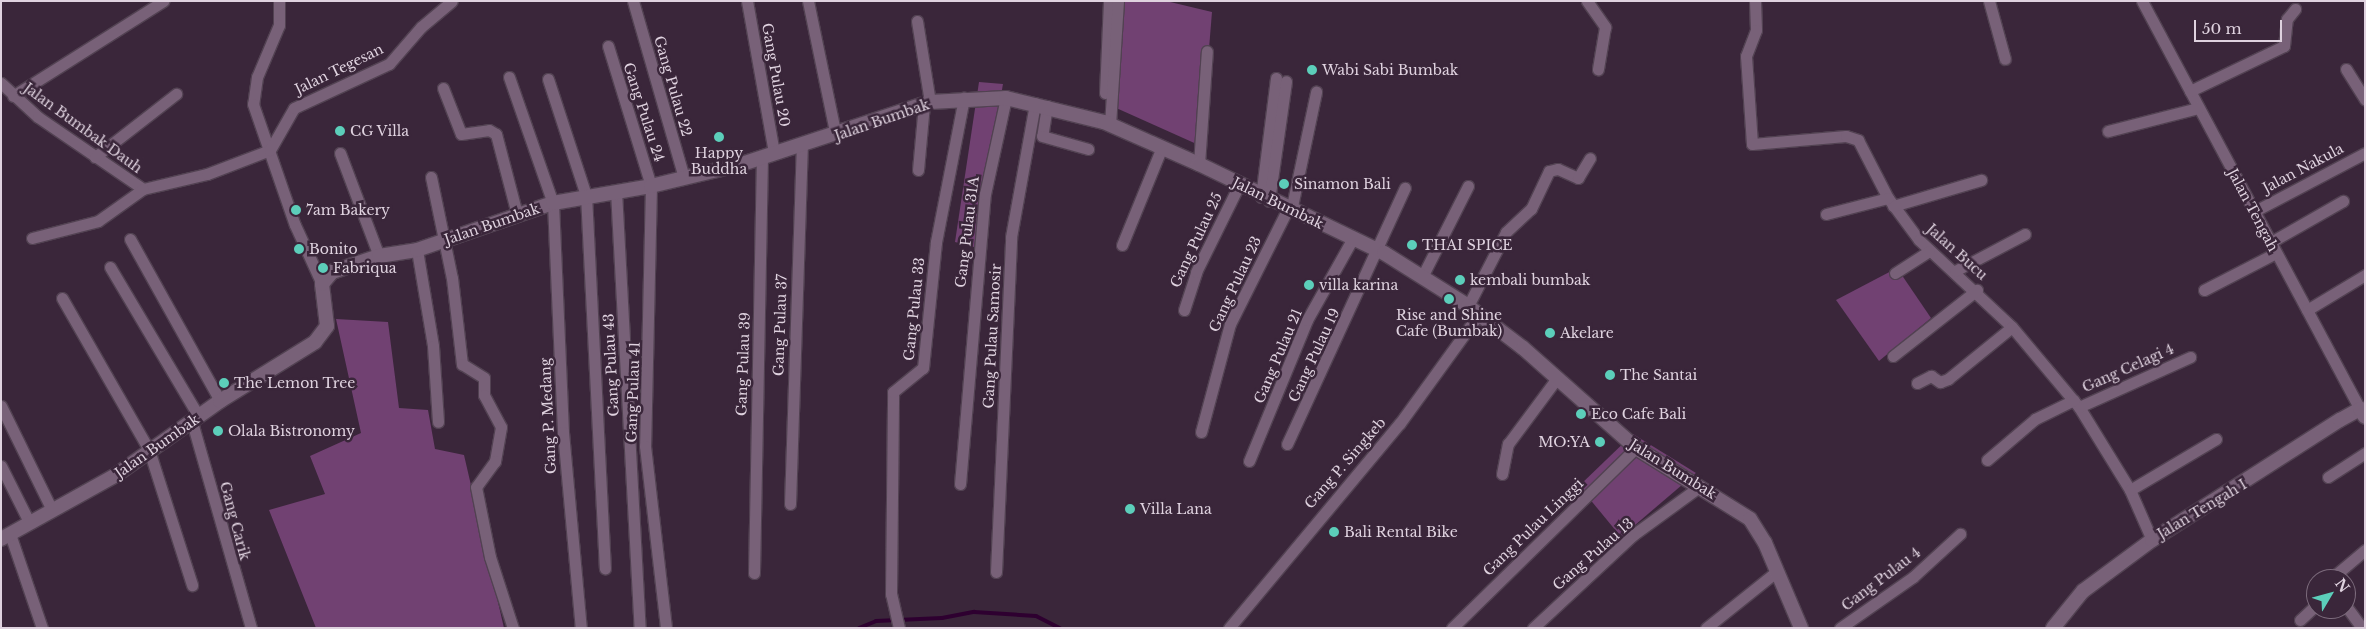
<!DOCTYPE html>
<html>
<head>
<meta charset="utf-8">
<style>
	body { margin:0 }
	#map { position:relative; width:2366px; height:629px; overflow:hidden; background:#3a263a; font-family:"Libre Baskerville",serif }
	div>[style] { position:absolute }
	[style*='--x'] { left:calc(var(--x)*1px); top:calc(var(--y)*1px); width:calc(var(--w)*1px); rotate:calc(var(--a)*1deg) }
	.green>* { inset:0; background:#714172 }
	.stream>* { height:4px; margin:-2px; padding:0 2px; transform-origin:2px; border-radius:2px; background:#2e0030 }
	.roads { filter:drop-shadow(1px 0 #524252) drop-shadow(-1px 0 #524252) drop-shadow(0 1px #524252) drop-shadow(0 -1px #524252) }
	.minor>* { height:11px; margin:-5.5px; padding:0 5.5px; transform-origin:5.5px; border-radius:5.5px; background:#786178 }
	.tertiary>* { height:14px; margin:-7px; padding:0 7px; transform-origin:7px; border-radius:7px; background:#786178 }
	.dots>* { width:14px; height:14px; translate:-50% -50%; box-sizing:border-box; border:2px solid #3a263a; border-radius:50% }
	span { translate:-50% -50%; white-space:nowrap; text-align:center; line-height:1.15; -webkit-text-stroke:5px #3a263a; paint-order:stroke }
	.street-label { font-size:14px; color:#dfd2df }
	.poi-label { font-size:14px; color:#dfd2df }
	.left { translate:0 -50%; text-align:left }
	.right { translate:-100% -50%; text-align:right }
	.frame { position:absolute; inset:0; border:2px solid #dfd2df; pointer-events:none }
	.north { position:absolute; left:2306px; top:569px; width:50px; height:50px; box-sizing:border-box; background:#3a263a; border:1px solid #7c6b7c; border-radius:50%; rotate:53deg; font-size:14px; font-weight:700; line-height:20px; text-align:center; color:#dfd2df }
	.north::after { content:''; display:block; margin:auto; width:18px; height:22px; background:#5cceba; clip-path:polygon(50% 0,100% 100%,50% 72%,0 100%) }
	.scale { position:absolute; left:2194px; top:20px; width:88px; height:22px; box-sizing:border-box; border:2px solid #dfd2df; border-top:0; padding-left:6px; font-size:15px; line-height:18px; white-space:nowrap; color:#dfd2df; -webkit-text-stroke:4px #3a263a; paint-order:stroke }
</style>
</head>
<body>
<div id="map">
	<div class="green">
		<i style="clip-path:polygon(1119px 1px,1166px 1px,1212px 12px,1201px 146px,1114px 107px)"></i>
		<i style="clip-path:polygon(979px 82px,1003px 84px,974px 247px,955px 242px)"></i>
		<i style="clip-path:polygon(1897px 268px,1931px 318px,1879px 361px,1836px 300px)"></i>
		<i style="clip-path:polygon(336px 319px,388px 322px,399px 408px,428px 410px,435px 449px,464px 455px,504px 628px,316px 628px,269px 510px,325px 494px,310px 456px,361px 433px)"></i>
		<i style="clip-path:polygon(1633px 434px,1696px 473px,1621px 537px,1579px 486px)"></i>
	</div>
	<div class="stream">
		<i style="--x:859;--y:628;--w:18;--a:-22"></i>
		<i style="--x:876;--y:621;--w:66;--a:-2.6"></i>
		<i style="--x:942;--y:618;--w:33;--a:-11"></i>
		<i style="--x:974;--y:612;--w:62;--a:3.7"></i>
		<i style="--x:1036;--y:616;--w:27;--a:27"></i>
	</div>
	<div class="roads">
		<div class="minor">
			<i style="--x:279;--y:1;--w:24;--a:90"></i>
			<i style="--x:279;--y:25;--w:56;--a:112.9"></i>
			<i style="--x:257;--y:77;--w:27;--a:98"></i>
			<i style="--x:253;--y:104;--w:128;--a:70.9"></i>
			<i style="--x:295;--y:225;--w:65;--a:65.4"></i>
			<i style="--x:633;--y:1;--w:184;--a:73.9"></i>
			<i style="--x:747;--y:1;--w:154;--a:79.9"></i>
			<i style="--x:808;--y:1;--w:138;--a:78.3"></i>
			<i style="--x:1587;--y:1;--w:32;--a:55"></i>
			<i style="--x:1605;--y:27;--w:43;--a:99.5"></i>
			<i style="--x:1755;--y:1;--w:29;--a:88"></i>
			<i style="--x:1756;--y:30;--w:28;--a:111"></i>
			<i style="--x:1746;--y:56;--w:88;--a:86.1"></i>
			<i style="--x:1752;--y:144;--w:94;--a:-4.9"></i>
			<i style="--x:1846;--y:136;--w:13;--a:18"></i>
			<i style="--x:1858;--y:140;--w:65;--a:62.7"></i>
			<i style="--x:1888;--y:198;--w:52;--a:53.6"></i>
			<i style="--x:1919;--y:240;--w:127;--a:43.1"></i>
			<i style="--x:2012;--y:327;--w:104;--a:50.1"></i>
			<i style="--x:2079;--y:407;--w:97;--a:58.4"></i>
			<i style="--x:2130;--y:490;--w:55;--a:66.3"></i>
			<i style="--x:1989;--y:1;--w:60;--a:74.6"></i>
			<i style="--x:2142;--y:1;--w:463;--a:61.9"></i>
			<i style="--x:2360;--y:409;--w:5;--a:-22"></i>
			<i style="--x:917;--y:21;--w:82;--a:80.9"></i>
			<i style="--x:608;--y:46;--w:146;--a:72.9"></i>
			<i style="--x:651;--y:186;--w:260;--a:91.3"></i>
			<i style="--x:645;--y:446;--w:183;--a:83.4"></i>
			<i style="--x:2346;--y:69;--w:36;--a:58"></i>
			<i style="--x:509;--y:77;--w:133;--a:70.8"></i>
			<i style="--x:553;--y:203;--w:229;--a:87.5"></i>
			<i style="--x:563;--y:432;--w:197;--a:84.8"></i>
			<i style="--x:548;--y:79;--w:122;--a:71.9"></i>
			<i style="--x:586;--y:195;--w:374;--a:87.1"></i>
			<i style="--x:1;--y:83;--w:50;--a:42.6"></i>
			<i style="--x:38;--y:117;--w:127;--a:34.4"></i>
			<i style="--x:143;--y:189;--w:66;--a:-13.2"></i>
			<i style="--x:207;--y:174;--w:67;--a:-20.9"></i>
			<i style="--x:443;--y:88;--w:49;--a:68.6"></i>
			<i style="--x:461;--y:134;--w:28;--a:-8"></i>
			<i style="--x:489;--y:130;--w:8;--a:30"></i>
			<i style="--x:496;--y:134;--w:83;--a:75.3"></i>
			<i style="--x:2190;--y:91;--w:104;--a:-25.6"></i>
			<i style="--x:2284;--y:46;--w:27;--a:-84"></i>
			<i style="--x:2287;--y:19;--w:13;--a:-51"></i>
			<i style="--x:1105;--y:93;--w:92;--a:-87.5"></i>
			<i style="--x:13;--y:96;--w:178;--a:-32.3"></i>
			<i style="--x:1047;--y:106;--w:30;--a:99"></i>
			<i style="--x:1042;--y:136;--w:48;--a:15.8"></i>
			<i style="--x:1110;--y:125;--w:124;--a:-86.3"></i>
			<i style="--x:2108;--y:131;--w:93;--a:-14.3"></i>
			<i style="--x:270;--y:150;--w:48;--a:-60.3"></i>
			<i style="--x:294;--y:108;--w:105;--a:-24.9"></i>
			<i style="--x:389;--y:64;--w:49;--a:-49.1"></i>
			<i style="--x:421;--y:27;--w:40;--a:-40"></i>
			<i style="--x:340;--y:153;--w:110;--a:69.3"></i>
			<i style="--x:95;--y:157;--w:103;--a:-37.9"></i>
			<i style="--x:1199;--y:164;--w:113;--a:-86"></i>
			<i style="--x:918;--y:170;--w:66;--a:-84.8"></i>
			<i style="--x:431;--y:177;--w:103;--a:78.3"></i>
			<i style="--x:452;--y:278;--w:87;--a:83.4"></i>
			<i style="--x:462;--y:364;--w:26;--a:32"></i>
			<i style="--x:484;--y:378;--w:17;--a:90"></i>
			<i style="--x:484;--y:395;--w:36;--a:62"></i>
			<i style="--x:501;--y:427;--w:35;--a:100"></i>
			<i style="--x:495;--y:461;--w:32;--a:126"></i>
			<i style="--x:476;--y:487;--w:71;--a:78.7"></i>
			<i style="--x:490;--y:557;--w:75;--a:72.1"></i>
			<i style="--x:616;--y:191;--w:438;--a:86.9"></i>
			<i style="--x:1261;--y:197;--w:120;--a:-82.8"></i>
			<i style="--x:1269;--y:201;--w:121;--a:-81.9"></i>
			<i style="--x:1893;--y:206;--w:92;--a:-16.5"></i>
			<i style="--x:1291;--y:211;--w:122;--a:-78.1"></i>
			<i style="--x:2255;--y:211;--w:124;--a:-27.8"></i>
			<i style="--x:1826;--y:214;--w:64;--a:-14.5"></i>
			<i style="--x:32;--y:238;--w:68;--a:-14.4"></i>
			<i style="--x:98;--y:221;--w:55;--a:-35.4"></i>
			<i style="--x:130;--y:239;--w:185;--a:60.9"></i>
			<i style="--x:2271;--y:242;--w:83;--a:-29.7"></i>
			<i style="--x:1122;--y:245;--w:106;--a:-67.8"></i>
			<i style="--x:417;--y:250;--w:97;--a:80.5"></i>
			<i style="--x:433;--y:346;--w:76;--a:86.2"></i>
			<i style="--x:110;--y:267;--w:174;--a:59.3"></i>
			<i style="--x:1955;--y:271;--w:79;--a:-27.9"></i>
			<i style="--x:1895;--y:273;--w:40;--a:-32.9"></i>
			<i style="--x:1422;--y:277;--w:102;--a:-63.2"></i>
			<i style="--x:2204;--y:290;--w:81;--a:-27.2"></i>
			<i style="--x:62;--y:298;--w:175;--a:60.2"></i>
			<i style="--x:149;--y:450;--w:142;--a:72.3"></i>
			<i style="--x:1468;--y:306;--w:83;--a:-62.8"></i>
			<i style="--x:1506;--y:232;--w:34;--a:-43"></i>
			<i style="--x:1531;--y:209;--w:42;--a:-64.7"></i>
			<i style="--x:1549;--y:171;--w:9;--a:-13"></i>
			<i style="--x:1558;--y:169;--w:22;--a:24"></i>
			<i style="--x:1578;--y:178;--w:23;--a:-59"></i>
			<i style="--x:1184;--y:310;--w:40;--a:-72"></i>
			<i style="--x:1196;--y:272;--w:97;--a:-63.7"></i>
			<i style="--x:2307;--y:310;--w:68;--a:-31.1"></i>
			<i style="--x:1893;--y:356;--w:107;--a:-38.2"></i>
			<i style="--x:1917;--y:383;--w:16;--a:-27"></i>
			<i style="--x:1931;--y:376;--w:11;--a:34"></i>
			<i style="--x:1940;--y:382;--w:9;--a:-21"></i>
			<i style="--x:1948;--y:379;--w:82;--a:-39.1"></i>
			<i style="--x:1;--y:406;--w:116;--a:63.9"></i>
			<i style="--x:2079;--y:407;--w:122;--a:-24.2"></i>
			<i style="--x:192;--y:422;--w:214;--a:74"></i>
			<i style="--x:1201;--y:432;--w:112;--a:-75"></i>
			<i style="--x:1230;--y:324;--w:127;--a:-63.4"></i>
			<i style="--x:1287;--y:444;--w:282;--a:-65.3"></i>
			<i style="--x:1987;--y:460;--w:63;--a:-40.5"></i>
			<i style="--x:2035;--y:419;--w:43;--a:-26"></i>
			<i style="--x:1249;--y:461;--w:152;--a:-67.6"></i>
			<i style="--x:1307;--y:320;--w:94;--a:-60.7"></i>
			<i style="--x:1;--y:466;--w:63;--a:63.4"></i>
			<i style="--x:1502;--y:474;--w:31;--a:-79"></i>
			<i style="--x:1508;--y:444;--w:82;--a:-53.4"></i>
			<i style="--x:2328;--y:477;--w:44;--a:-33"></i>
			<i style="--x:960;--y:484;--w:291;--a:-85.1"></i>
			<i style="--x:985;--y:194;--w:98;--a:-77.7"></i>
			<i style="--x:2130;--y:490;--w:100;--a:-30.7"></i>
			<i style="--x:790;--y:504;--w:358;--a:-88.1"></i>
			<i style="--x:10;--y:534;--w:99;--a:71.2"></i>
			<i style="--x:996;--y:572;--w:335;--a:-87.4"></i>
			<i style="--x:1011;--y:237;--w:136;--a:-79.8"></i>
			<i style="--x:754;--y:573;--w:416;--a:-88.9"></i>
			<i style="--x:2333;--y:577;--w:42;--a:-40.2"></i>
			<i style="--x:2346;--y:606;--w:27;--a:54"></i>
			<i style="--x:2300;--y:620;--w:22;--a:-43"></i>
			<i style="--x:899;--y:628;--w:35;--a:-103"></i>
			<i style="--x:891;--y:594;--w:202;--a:-89.4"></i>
			<i style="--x:893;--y:392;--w:38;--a:-39"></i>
			<i style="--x:923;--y:368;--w:127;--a:-84.1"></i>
			<i style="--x:936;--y:242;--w:147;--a:-79"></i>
			<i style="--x:1229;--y:628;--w:267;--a:-50.2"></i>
			<i style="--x:1400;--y:423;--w:135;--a:-54.1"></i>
			<i style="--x:1452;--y:628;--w:257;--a:-44.4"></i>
			<i style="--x:1533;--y:628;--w:137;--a:-42.9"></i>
			<i style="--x:1633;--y:535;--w:82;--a:-36"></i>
			<i style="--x:1706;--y:628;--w:90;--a:-38.7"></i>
			<i style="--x:1840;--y:628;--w:89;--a:-34.9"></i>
			<i style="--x:1913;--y:577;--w:64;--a:-42.5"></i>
		</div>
		<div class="tertiary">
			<i style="--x:1;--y:539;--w:132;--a:-29.1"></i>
			<i style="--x:116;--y:475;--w:128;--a:-35.4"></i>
			<i style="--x:220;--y:401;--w:112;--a:-31.8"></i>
			<i style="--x:315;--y:342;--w:20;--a:-53"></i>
			<i style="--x:327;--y:326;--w:42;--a:-96.8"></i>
			<i style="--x:322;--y:284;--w:16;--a:-50"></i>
			<i style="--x:332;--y:272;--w:50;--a:-18.8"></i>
			<i style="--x:379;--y:256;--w:38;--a:-9"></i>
			<i style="--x:417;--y:250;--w:144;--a:-19.1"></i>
			<i style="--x:553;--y:203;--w:99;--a:-9.8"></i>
			<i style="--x:651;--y:186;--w:94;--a:-13.6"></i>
			<i style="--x:742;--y:164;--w:198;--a:-18.3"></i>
			<i style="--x:930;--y:102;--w:76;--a:-3"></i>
			<i style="--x:1006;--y:98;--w:101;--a:13.8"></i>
			<i style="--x:1104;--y:122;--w:104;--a:23.9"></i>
			<i style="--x:1199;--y:164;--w:205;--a:25.7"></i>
			<i style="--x:1384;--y:253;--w:99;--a:32.2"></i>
			<i style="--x:1468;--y:306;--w:69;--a:37.4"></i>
			<i style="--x:1523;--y:348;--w:151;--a:41.5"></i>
			<i style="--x:1636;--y:448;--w:134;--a:31.9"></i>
			<i style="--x:1750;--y:519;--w:28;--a:58"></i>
			<i style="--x:1765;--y:543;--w:92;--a:67"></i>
			<i style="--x:2053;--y:628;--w:48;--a:-51"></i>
			<i style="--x:2083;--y:591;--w:86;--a:-36.5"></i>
			<i style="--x:2152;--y:540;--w:223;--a:-32.6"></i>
			<i style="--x:2340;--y:420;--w:23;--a:-29"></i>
			<i style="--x:2360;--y:409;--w:9;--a:58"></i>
		</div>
	</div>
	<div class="dots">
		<i style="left:1312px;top:70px;background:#5cceba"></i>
		<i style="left:340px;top:131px;background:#5cceba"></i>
		<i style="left:719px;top:137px;background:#5cceba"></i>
		<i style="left:1284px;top:184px;background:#5cceba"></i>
		<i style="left:296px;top:210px;background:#5cceba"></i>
		<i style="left:1412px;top:245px;background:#5cceba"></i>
		<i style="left:299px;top:249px;background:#5cceba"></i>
		<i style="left:323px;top:268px;background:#5cceba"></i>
		<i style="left:1460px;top:280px;background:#5cceba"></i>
		<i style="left:1309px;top:285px;background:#5cceba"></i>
		<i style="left:1449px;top:299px;background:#5cceba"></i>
		<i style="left:1550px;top:333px;background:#5cceba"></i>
		<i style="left:1610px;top:375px;background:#5cceba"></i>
		<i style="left:224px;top:383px;background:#5cceba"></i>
		<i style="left:1581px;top:414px;background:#5cceba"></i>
		<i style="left:218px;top:431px;background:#5cceba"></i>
		<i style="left:1600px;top:442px;background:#5cceba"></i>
		<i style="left:1130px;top:509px;background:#5cceba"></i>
		<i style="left:1334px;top:532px;background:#5cceba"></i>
	</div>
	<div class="street-label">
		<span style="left:339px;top:69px;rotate:-26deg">Jalan Tegesan</span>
		<span style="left:776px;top:75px;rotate:80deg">Gang Pulau 20</span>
		<span style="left:673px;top:86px;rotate:74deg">Gang Pulau 22</span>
		<span style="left:644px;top:112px;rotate:72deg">Gang Pulau 24</span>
		<span style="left:882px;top:120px;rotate:-19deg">Jalan Bumbak</span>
		<span style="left:83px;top:128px;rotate:36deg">Jalan Bumbak Dauh</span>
		<span style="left:2303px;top:168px;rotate:-28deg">Jalan Nakula</span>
		<span style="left:1278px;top:203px;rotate:26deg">Jalan Bumbak</span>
		<span style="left:2253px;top:210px;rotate:62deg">Jalan Tengah</span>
		<span style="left:492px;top:224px;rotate:-19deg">Jalan Bumbak</span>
		<span style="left:967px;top:232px;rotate:-83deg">Gang Pulau 31A</span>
		<span style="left:1196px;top:240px;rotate:-65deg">Gang Pulau 25</span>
		<span style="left:1957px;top:252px;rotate:42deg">Jalan Bucu</span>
		<span style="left:1235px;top:284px;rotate:-65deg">Gang Pulau 23</span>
		<span style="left:914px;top:309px;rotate:-84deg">Gang Pulau 33</span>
		<span style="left:780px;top:325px;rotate:-88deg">Gang Pulau 37</span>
		<span style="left:992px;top:336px;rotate:-87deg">Gang Pulau Samosir</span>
		<span style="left:1314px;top:355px;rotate:-65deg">Gang Pulau 19</span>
		<span style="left:1278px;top:356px;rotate:-67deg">Gang Pulau 21</span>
		<span style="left:743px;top:364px;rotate:-88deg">Gang Pulau 39</span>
		<span style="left:611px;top:365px;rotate:-93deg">Gang Pulau 43</span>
		<span style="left:2128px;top:368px;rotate:-24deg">Gang Celagi 4</span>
		<span style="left:633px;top:392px;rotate:-88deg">Gang Pulau 41</span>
		<span style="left:548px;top:416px;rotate:-93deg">Gang P. Medang</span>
		<span style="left:157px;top:446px;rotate:-35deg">Jalan Bumbak</span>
		<span style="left:1345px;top:463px;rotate:-49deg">Gang P. Singkeb</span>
		<span style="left:1673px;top:469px;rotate:32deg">Jalan Bumbak</span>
		<span style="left:2202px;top:509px;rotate:-31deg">Jalan Tengah I</span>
		<span style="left:235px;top:521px;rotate:75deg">Gang Carik</span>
		<span style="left:1533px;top:527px;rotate:-44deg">Gang Pulau Linggi</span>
		<span style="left:1593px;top:554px;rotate:-41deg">Gang Pulau 13</span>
		<span style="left:1881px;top:579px;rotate:-37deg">Gang Pulau 4</span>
	</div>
	<div class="poi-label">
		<span class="left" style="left:1322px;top:70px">Wabi Sabi Bumbak</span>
		<span class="left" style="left:350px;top:131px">CG Villa</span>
		<span style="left:719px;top:161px">Happy<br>Buddha</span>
		<span class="left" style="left:1294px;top:184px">Sinamon Bali</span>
		<span class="left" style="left:306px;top:210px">7am Bakery</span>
		<span class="left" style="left:1422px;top:245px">THAI SPICE</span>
		<span class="left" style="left:309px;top:249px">Bonito</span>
		<span class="left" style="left:333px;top:268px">Fabriqua</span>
		<span class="left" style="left:1470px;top:280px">kembali bumbak</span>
		<span class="left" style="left:1319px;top:285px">villa karina</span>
		<span style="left:1449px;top:323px">Rise and Shine<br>Cafe (Bumbak)</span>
		<span class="left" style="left:1560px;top:333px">Akelare</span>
		<span class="left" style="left:1620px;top:375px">The Santai</span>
		<span class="left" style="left:234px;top:383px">The Lemon Tree</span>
		<span class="left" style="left:1591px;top:414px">Eco Cafe Bali</span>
		<span class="left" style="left:228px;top:431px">Olala Bistronomy</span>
		<span class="right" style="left:1590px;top:442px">MO:YA</span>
		<span class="left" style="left:1140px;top:509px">Villa Lana</span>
		<span class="left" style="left:1344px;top:532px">Bali Rental Bike</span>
	</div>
	<div class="frame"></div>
	<div class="north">N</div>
	<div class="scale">50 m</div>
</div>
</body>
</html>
